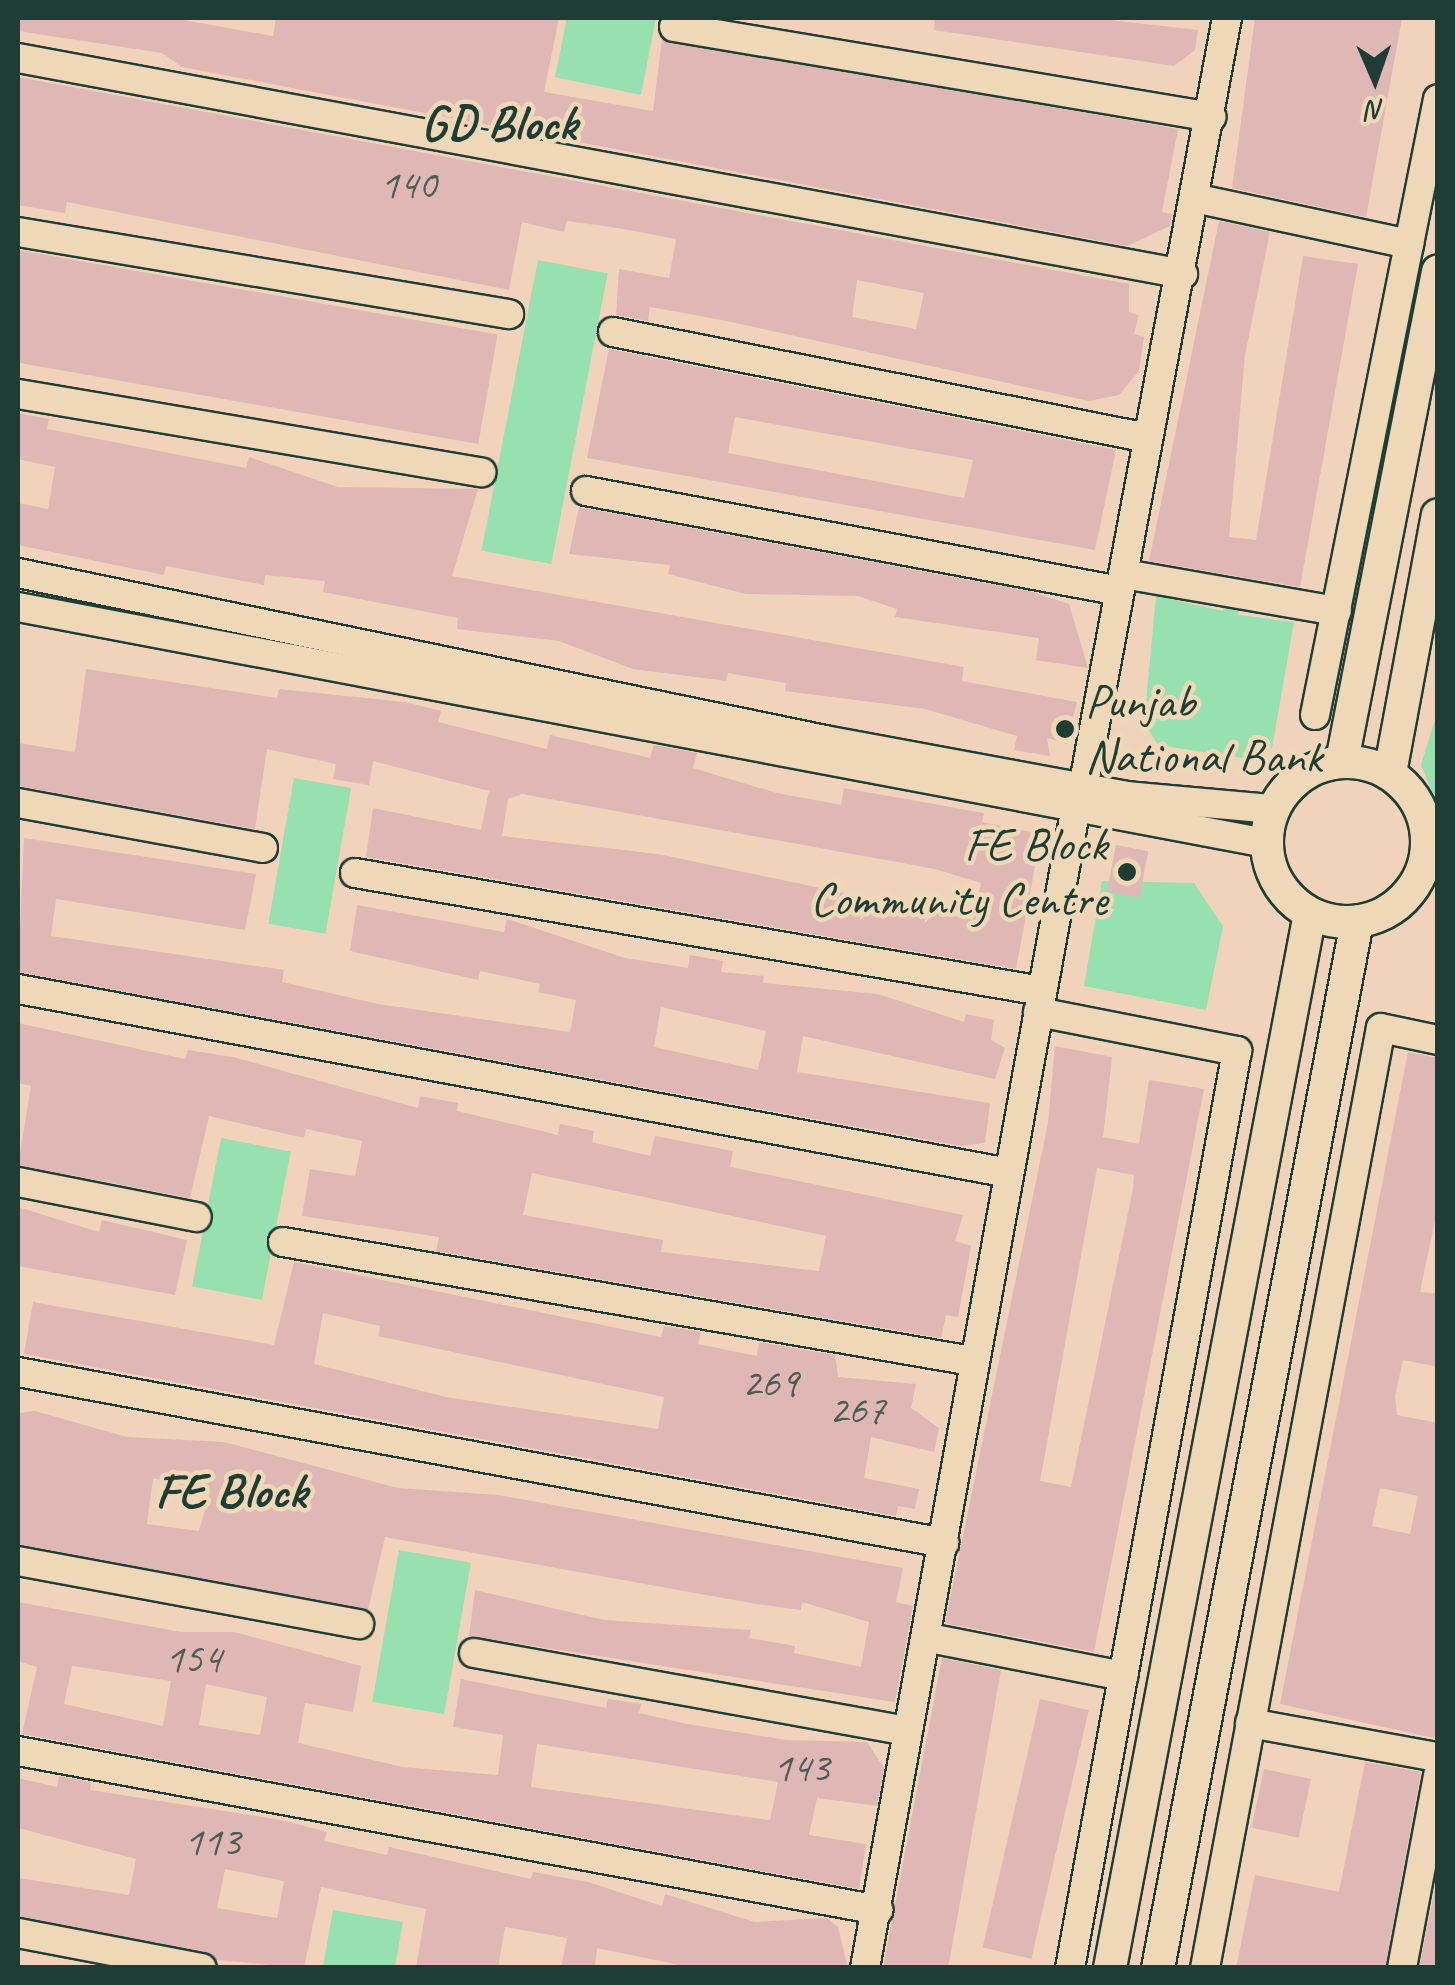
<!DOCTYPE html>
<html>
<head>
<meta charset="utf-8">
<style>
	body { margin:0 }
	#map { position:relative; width:1455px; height:1985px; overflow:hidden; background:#f1d3bb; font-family:Caveat,sans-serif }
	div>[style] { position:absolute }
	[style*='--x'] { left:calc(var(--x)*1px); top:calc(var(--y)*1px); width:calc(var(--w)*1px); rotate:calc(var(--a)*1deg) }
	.green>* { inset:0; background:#97e0af; transform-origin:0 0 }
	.building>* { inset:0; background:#dfb7b4; transform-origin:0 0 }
	.roads { filter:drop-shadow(2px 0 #1f3d34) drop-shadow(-2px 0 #1f3d34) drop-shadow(0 2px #1f3d34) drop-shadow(0 -2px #1f3d34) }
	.minor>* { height:28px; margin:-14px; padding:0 14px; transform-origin:14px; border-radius:14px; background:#eed8b7 }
	.major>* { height:32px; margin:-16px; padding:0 16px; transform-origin:16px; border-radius:16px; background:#eed8b7 }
	.major>.ring { margin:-16px; padding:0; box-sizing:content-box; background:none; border:32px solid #eed8b7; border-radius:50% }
	.dots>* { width:28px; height:28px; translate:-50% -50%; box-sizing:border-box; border:5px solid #eed8b7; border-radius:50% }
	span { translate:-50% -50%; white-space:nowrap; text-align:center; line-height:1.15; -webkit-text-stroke:9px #eed8b7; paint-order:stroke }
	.number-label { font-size:42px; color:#4f5c54 }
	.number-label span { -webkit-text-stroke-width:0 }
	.poi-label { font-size:48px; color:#1f3d34 }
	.left { translate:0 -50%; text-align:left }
	.right { translate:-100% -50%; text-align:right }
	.neighbourhood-label { font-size:50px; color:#1f3d34; font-weight:700 }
	.frame { position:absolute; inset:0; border:20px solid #1f3d34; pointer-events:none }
	.north { position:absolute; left:1325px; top:30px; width:100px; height:100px; -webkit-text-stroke:8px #eed8b7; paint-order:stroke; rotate:178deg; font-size:28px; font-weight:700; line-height:40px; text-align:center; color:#1f3d34 }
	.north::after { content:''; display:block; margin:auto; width:35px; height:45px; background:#1f3d34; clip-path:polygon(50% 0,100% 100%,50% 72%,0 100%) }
</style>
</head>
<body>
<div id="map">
	<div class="green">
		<i style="clip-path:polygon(567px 18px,656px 18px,641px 95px,555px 77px)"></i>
		<i style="left:538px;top:260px;width:71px;height:296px;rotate:11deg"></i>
		<i style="clip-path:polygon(1225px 594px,1240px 597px,1238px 615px,1294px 622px,1272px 748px,1249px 759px,1158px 745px,1144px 723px,1156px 596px,1223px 611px)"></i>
		<i style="clip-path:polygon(1437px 713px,1437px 803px,1421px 765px)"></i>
		<i style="left:294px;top:778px;width:58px;height:148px;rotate:10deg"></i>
		<i style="clip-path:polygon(1102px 881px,1194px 883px,1223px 926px,1206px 1010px,1084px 986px)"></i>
		<i style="left:221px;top:1138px;width:71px;height:151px;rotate:11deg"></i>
		<i style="left:399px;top:1550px;width:73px;height:154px;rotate:10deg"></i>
		<i style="clip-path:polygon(333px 1910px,403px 1922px,395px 1967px,323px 1967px)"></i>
	</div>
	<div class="building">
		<i style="clip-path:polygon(18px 18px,172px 18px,273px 36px,276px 18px,559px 18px,544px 92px,653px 111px,662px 39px,1178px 129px,1162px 212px,1172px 214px,1170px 226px,1127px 246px,182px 67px,162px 53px,18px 31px)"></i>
		<i style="clip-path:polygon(935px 18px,1092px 18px,1198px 30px,1195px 50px,1174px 66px,934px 30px)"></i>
		<i style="clip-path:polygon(1255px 18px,1402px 18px,1366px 217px,1232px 188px)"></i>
		<i style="clip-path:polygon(evenodd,18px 77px,1129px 284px,1129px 312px,1139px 315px,1134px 334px,1144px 337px,1139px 371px,1119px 395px,1089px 401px,722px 320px,650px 307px,648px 321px,616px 315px,619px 269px,669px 278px,676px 239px,618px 228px,567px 221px,564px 232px,522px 222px,509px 290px,67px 202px,65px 213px,18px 205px,18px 77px,857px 280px,924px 293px,916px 329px,852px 317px,857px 280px)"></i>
		<i style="clip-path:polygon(1219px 221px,1270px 232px,1245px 355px,1229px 537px,1256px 540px,1303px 256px,1358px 264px,1300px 587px,1149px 561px)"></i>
		<i style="left:18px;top:250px;width:487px;height:111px;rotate:10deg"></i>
		<i style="clip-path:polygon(evenodd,609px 349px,1116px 450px,1095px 550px,587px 458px,609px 349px,735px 417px,973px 460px,964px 498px,728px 453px,735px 417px)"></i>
		<i style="clip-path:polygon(18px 413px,49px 419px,47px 429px,246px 468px,249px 457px,338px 487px,478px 489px,452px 576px,964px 667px,962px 681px,1077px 702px,1067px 744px,1047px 738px,1050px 756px,1014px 750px,1017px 736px,925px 709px,785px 691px,786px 683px,728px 673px,726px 681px,633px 669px,559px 641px,457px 629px,458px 618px,323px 592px,325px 581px,265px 575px,264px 585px,166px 566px,164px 575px,18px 545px,18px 503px,48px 509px,55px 467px,18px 459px)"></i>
		<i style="clip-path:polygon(579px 507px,1033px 592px,1069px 604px,1088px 668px,1036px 660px,1039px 638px,895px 617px,897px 609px,858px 596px,746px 594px,668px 574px,670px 565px,569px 554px)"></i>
		<i style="clip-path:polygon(evenodd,86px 669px,277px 698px,279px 689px,405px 702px,441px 711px,438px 722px,547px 749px,550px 735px,650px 758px,654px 745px,697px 753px,693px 768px,777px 793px,841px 805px,844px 788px,984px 813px,982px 822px,1041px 834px,1016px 969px,366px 857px,373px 808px,481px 830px,489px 791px,373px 761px,369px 785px,333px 779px,336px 764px,267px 749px,255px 829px,18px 786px,18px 743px,75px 752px,86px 669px,522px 794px,935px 869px,981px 883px,973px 920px,658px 854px,502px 836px,508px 799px,522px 794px)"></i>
		<i style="clip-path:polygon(evenodd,24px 838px,256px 874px,245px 930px,56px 899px,51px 936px,284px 970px,282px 982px,378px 1004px,570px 1032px,576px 1000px,538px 992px,540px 984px,480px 971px,478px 980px,350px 951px,357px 905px,504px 932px,507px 919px,625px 958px,688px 968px,690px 955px,723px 961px,721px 972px,764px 976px,763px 983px,878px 994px,964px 1022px,966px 1014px,994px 1020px,991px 1040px,1005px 1048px,995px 1079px,803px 1036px,797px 1072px,990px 1103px,985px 1143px,961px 1146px,18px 972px,24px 838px,661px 1007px,766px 1031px,758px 1070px,654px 1047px,661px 1007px)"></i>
		<i style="left:1116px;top:845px;width:33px;height:47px;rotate:11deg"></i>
		<i style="clip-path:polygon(evenodd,18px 1023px,185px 1059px,188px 1050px,233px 1057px,418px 1108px,420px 1096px,458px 1103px,457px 1111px,558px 1135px,560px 1124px,594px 1131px,592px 1142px,650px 1156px,655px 1136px,733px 1151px,730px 1167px,963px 1215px,955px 1241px,971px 1246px,958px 1317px,946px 1315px,941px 1338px,436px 1251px,439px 1237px,302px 1216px,310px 1169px,355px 1176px,362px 1141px,306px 1129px,304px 1138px,209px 1116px,190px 1198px,18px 1165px,31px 1086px,18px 1083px,18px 1023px,532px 1173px,826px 1236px,819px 1271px,661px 1252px,663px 1240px,523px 1215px,532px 1173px)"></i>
		<i style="clip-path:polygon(evenodd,1055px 1046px,1112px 1057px,1103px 1137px,1139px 1144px,1149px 1080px,1204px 1089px,1094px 1652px,945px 1623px,1048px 1123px,1055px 1046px,1097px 1168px,1134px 1175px,1133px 1189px,1071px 1487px,1040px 1481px,1097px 1168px)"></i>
		<i style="clip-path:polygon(evenodd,1408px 1052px,1438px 1058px,1438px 1206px,1420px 1292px,1438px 1294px,1438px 1367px,1403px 1360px,1395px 1396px,1397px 1415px,1438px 1423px,1438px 1739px,1280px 1704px,1408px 1052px,1380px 1488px,1418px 1496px,1410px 1534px,1372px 1526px,1380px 1488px)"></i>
		<i style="clip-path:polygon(18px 1207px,99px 1232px,102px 1220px,187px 1240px,175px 1295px,18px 1266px)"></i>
		<i style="clip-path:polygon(evenodd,294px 1262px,661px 1337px,664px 1326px,701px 1332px,698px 1344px,757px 1356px,759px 1342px,835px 1355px,838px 1377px,916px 1384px,911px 1408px,939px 1428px,934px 1452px,871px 1437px,864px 1478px,919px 1489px,915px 1509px,898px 1506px,896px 1516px,24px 1354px,33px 1302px,274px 1345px,294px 1262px,323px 1313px,380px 1326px,378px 1336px,664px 1397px,658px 1429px,446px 1397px,314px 1364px,323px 1313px)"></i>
		<i style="clip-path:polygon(evenodd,35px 1411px,127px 1437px,224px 1442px,398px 1488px,498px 1495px,903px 1568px,896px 1602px,913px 1606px,895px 1702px,469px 1636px,475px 1590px,604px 1620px,751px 1630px,749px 1638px,795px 1646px,794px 1653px,861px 1667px,869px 1622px,802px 1602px,801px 1610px,756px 1604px,385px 1537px,368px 1610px,18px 1544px,18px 1413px,35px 1411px,153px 1478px,210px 1492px,199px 1531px,147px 1524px,153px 1478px)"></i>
		<i style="clip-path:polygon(evenodd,18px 1602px,181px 1632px,234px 1632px,361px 1666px,353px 1712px,305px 1703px,298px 1743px,403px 1767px,498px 1775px,503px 1735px,453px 1727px,461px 1679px,606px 1708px,608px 1699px,641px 1704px,639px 1713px,687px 1724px,787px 1740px,867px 1742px,884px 1768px,877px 1806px,817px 1798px,809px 1835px,866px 1844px,859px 1889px,22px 1734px,37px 1667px,18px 1661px,18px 1602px,72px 1666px,171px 1681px,163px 1726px,64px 1704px,72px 1666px,18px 1602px,206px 1684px,267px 1697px,260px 1735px,199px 1725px,206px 1684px,18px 1602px,537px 1744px,778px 1782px,770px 1820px,531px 1787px,537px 1744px)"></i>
		<i style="clip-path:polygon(942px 1658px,1001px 1670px,956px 1925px,948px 1968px,883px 1968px)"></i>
		<i style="left:1040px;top:1699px;width:50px;height:255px;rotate:13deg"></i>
		<i style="clip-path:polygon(1365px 1762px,1421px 1772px,1385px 1968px,1236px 1968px,1255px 1875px,1339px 1892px)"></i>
		<i style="left:1264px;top:1769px;width:48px;height:60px;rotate:12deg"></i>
		<i style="clip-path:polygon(evenodd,59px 1776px,91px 1782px,90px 1790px,282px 1820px,327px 1832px,324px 1841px,387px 1855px,389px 1847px,531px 1879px,533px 1872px,588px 1882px,662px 1906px,665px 1894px,755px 1922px,827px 1918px,838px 1927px,848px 1968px,694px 1968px,597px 1948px,595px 1968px,561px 1968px,567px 1938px,505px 1927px,498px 1968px,416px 1968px,426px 1909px,321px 1887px,304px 1968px,218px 1960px,18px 1916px,18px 1878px,129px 1895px,136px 1859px,18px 1828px,18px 1778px,57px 1787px,59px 1776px,225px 1869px,284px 1881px,277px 1918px,217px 1908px,225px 1869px)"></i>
		<i style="clip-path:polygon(1438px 1873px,1438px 1967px,1420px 1964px)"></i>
	</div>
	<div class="roads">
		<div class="minor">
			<i style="--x:674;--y:27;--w:545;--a:9.5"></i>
			<i style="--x:18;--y:58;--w:1185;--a:10.5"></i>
			<i style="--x:1199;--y:199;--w:215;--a:12.1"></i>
			<i style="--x:18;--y:232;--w:498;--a:9.5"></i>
			<i style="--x:613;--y:332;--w:545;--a:11.21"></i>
			<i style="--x:18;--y:394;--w:470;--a:9.6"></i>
			<i style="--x:586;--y:491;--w:543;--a:10.61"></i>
			<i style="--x:18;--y:573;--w:824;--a:11.69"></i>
			<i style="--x:825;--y:740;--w:306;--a:10.5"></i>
			<i style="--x:1126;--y:796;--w:148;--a:5.1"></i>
			<i style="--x:1124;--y:574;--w:216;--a:9.9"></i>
			<i style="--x:18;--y:607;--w:1270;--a:10.71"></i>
			<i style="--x:1315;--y:715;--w:628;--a:-78.71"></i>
			<i style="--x:1083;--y:788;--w:783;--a:-79.41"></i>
			<i style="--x:18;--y:803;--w:249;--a:10.4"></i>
			<i style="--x:1428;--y:838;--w:10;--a:11"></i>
			<i style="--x:1426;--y:861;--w:12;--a:14"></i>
			<i style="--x:355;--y:873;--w:697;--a:9.75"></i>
			<i style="--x:18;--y:989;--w:1008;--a:10.52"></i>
			<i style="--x:1038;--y:1012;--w:203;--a:11.1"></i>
			<i style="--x:1237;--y:1051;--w:932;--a:100.32"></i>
			<i style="--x:18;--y:1182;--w:182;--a:11.1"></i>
			<i style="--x:283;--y:1242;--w:699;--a:9.8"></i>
			<i style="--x:18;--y:1372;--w:942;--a:10.46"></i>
			<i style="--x:18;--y:1561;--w:347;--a:10.5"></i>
			<i style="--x:929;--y:1638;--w:198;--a:11.1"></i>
			<i style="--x:474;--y:1653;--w:439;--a:10.2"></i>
			<i style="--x:1250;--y:1723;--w:191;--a:10.3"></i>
			<i style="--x:18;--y:1751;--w:875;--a:10.47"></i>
			<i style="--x:18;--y:1933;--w:187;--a:10.8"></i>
			<i style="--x:865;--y:1968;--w:1180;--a:-79.7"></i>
			<i style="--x:1205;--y:1968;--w:956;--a:-79.4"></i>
			<i style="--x:1381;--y:1028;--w:58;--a:11.9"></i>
			<i style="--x:1402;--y:1968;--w:196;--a:-79.4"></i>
		</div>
		<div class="major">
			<i style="--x:1342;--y:761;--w:499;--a:-78.9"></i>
			<i class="ring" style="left:1267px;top:762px;width:128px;height:128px"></i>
			<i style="--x:1390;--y:773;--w:262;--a:-79.5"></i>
			<i style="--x:1110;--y:1968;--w:1073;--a:-79.26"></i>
			<i style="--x:1158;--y:1968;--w:1065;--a:-79.23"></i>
		</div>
	</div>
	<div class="dots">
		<i style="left:1065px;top:729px;background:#1f3d34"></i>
		<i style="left:1127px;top:872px;background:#1f3d34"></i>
	</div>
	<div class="number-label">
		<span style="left:408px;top:185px">140</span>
		<span style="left:770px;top:1383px">269</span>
		<span style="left:857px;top:1410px">267</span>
		<span style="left:193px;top:1659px">154</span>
		<span style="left:801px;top:1768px">143</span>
		<span style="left:212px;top:1842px">113</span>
	</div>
	<div class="poi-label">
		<span class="left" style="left:1085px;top:729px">Punjab<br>National Bank</span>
		<span class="right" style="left:1107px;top:872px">FE Block<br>Community Centre</span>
	</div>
	<div class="neighbourhood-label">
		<span style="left:499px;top:123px">GD Block</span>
		<span style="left:231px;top:1491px">FE Block</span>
	</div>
	<div class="frame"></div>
	<div class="north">N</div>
</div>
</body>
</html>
